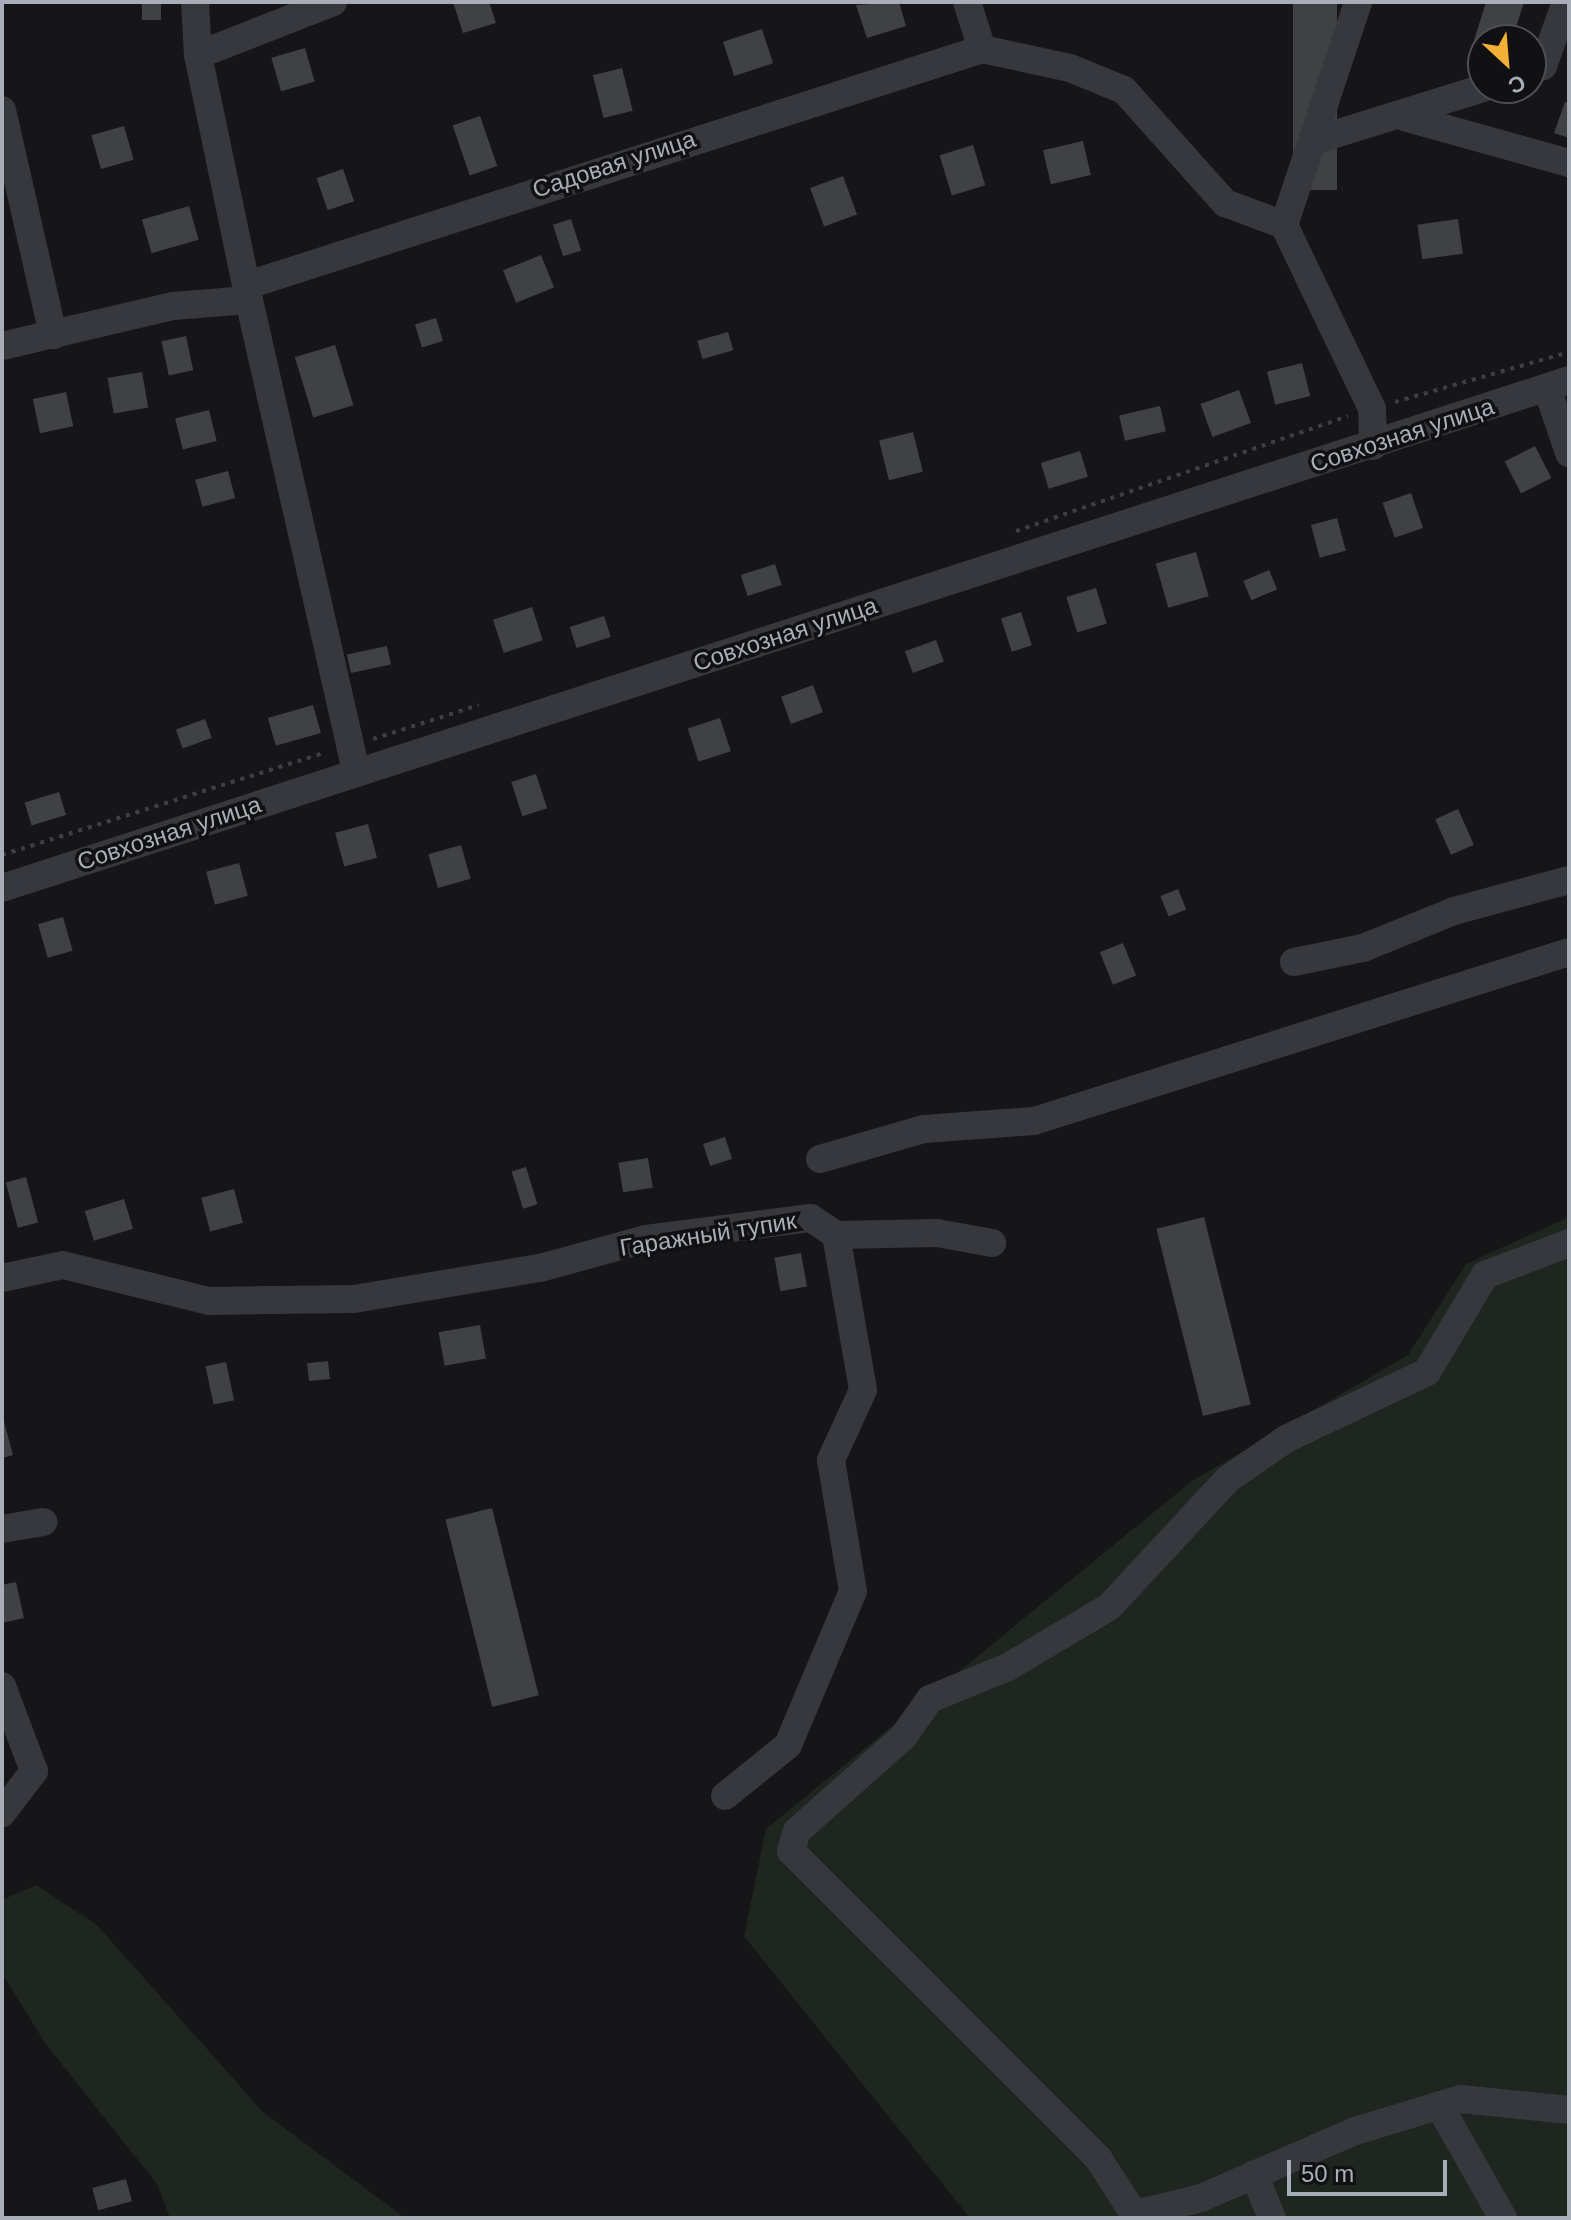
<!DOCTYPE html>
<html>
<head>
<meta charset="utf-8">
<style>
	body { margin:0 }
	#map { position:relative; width:1571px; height:2220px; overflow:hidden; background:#161618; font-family:Helvetica,sans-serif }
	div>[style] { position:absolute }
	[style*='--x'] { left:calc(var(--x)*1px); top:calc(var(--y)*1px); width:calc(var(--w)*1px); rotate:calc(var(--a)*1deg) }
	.green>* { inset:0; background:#1e261f }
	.building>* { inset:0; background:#404145; transform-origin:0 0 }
	.path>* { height:4px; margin-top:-2px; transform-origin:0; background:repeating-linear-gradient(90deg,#3d3f44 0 4px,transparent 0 10px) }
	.minor>* { height:28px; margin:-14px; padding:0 14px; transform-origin:14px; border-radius:14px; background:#37383d }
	span { translate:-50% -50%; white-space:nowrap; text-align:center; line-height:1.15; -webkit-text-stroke:7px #111113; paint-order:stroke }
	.street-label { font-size:24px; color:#a8adb8 }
	.frame { position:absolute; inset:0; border:4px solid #a8adb8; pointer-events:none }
	.north { position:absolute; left:1467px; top:24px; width:80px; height:80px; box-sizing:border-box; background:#111113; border:2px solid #4d4f55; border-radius:50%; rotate:154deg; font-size:22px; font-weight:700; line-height:32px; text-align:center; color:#a8adb8 }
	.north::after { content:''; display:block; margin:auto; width:28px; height:36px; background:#f2b134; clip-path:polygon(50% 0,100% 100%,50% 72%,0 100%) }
	.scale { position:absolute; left:1287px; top:2160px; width:160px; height:36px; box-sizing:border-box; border:4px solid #a8adb8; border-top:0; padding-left:10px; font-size:24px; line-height:28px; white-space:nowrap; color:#a8adb8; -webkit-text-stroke:6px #111113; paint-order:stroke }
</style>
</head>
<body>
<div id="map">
	<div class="green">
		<i style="clip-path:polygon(1569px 1217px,1569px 2218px,970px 2218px,744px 1936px,766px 1829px,1192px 1481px,1408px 1355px,1466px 1264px)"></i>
		<i style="clip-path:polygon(36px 1885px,97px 1925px,262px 2111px,405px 2218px,170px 2218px,157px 2184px,45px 2043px,2px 1973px,2px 1900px)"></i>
	</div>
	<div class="building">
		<i style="left:142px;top:2px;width:19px;height:18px"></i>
		<i style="clip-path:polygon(453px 2px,489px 2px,496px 23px,463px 33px)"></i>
		<i style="clip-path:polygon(899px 2px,906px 26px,867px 38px,856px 5px)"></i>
		<i style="left:1293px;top:2px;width:44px;height:188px"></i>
		<i style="clip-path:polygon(1486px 2px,1524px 2px,1512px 40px,1483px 40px,1483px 68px,1467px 63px)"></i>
		<i style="left:762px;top:29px;width:36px;height:41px;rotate:72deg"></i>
		<i style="left:305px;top:48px;width:35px;height:35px;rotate:74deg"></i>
		<i style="left:622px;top:68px;width:44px;height:30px;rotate:76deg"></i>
		<i style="clip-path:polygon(1565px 102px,1569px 103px,1569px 138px,1554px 133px)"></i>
		<i style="left:480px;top:116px;width:53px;height:29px;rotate:71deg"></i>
		<i style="left:124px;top:126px;width:35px;height:34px;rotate:74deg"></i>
		<i style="left:1083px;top:141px;width:35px;height:41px;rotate:77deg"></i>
		<i style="left:973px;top:145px;width:42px;height:35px;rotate:73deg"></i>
		<i style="left:343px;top:169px;width:34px;height:28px;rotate:71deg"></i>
		<i style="left:843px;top:176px;width:41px;height:35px;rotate:70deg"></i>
		<i style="left:189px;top:206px;width:35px;height:49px;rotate:74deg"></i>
		<i style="left:571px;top:219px;width:33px;height:19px;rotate:72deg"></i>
		<i style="left:1458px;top:219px;width:35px;height:41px;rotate:82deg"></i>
		<i style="left:541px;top:255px;width:35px;height:41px;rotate:68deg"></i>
		<i style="left:436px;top:318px;width:24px;height:22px;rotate:73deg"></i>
		<i style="left:728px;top:332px;width:19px;height:32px;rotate:74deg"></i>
		<i style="left:186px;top:336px;width:35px;height:25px;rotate:78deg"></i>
		<i style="left:335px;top:345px;width:63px;height:42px;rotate:73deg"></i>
		<i style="left:1302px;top:363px;width:34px;height:36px;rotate:76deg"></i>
		<i style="left:142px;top:372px;width:36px;height:35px;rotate:80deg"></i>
		<i style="left:1239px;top:390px;width:35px;height:41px;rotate:70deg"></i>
		<i style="left:66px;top:392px;width:35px;height:34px;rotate:78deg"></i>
		<i style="left:1160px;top:406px;width:26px;height:42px;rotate:77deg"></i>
		<i style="left:209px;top:410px;width:32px;height:35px;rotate:76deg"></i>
		<i style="left:913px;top:432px;width:41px;height:35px;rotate:76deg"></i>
		<i style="left:1535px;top:446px;width:36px;height:34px;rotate:63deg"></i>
		<i style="left:1080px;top:451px;width:27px;height:41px;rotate:73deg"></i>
		<i style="left:228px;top:471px;width:28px;height:34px;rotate:75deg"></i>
		<i style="left:1411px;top:493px;width:37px;height:30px;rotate:71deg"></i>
		<i style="left:1337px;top:518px;width:34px;height:27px;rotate:75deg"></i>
		<i style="left:1196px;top:552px;width:46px;height:42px;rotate:74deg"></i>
		<i style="left:775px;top:564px;width:22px;height:36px;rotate:72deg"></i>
		<i style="left:1269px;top:570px;width:21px;height:28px;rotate:67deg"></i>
		<i style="left:1096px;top:588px;width:37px;height:31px;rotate:73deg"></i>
		<i style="left:532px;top:607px;width:35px;height:41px;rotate:72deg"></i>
		<i style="left:1021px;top:612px;width:35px;height:21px;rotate:72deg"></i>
		<i style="left:604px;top:616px;width:22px;height:36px;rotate:72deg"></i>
		<i style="left:936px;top:640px;width:23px;height:33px;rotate:70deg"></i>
		<i style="left:387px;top:646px;width:19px;height:41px;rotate:78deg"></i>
		<i style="left:813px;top:685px;width:29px;height:34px;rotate:70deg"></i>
		<i style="left:313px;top:705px;width:29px;height:47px;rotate:74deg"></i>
		<i style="left:720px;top:718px;width:35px;height:34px;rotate:72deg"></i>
		<i style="left:205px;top:719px;width:20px;height:31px;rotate:70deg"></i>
		<i style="left:536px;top:774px;width:36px;height:26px;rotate:72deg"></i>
		<i style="left:59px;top:792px;width:24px;height:36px;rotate:73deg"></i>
		<i style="left:1458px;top:809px;width:39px;height:25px;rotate:66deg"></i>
		<i style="left:368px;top:824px;width:35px;height:34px;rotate:75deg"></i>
		<i style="left:461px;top:845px;width:35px;height:34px;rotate:74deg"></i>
		<i style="left:239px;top:863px;width:34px;height:34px;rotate:75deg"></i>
		<i style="left:1178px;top:889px;width:22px;height:19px;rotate:68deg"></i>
		<i style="left:63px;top:917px;width:35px;height:26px;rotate:74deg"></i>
		<i style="left:1123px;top:943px;width:35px;height:25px;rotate:68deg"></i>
		<i style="left:725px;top:1137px;width:23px;height:23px;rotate:72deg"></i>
		<i style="left:648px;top:1158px;width:30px;height:30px;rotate:81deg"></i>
		<i style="left:526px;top:1167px;width:39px;height:15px;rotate:73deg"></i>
		<i style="left:26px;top:1177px;width:47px;height:21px;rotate:75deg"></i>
		<i style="left:234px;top:1189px;width:35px;height:34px;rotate:75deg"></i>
		<i style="left:124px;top:1199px;width:31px;height:41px;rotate:73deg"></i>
		<i style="left:1204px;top:1217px;width:193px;height:49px;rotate:76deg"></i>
		<i style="left:801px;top:1253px;width:34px;height:27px;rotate:80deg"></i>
		<i style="left:480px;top:1325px;width:34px;height:42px;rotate:80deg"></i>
		<i style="left:328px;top:1361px;width:18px;height:21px;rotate:84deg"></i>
		<i style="left:226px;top:1362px;width:39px;height:21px;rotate:78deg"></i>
		<i style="clip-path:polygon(2px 1414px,13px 1455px,2px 1458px)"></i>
		<i style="left:492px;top:1508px;width:193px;height:48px;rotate:76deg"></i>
		<i style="clip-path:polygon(16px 1582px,24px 1618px,2px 1623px,2px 1585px)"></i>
		<i style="left:126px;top:2179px;width:23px;height:35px;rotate:75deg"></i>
	</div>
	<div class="path">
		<i style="--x:1395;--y:402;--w:181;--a:-16"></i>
		<i style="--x:1016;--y:531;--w:351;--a:-19.1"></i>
		<i style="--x:373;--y:739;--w:111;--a:-17.8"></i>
		<i style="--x:2;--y:855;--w:338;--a:-17.6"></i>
	</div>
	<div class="minor">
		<i style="--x:195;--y:2;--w:53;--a:86.8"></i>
		<i style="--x:198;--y:55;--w:250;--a:78.2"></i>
		<i style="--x:249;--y:300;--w:483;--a:77.2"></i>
		<i style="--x:967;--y:2;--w:49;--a:72.3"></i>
		<i style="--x:198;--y:55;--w:145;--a:-21.4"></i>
		<i style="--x:1531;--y:71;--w:13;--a:-23"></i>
		<i style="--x:1543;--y:66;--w:68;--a:-70.2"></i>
		<i style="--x:2;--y:110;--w:231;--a:77.2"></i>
		<i style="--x:1404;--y:117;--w:171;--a:15.6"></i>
		<i style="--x:1313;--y:141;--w:178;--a:-17.3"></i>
		<i style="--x:1284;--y:225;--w:235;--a:-71.6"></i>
		<i style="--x:248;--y:285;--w:771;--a:-17.82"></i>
		<i style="--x:982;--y:49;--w:90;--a:12.2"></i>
		<i style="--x:1070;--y:68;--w:58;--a:22.2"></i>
		<i style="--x:1124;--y:90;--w:152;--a:48.2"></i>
		<i style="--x:1225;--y:203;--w:63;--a:20.4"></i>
		<i style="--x:1284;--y:225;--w:204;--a:64.4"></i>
		<i style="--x:1372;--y:409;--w:37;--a:88"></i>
		<i style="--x:2;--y:346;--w:176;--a:-13.2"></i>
		<i style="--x:173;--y:306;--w:76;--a:-4.5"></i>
		<i style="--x:1547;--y:388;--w:69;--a:71.3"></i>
		<i style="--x:2;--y:888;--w:1647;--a:-17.96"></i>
		<i style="--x:1294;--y:962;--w:70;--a:-11.5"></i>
		<i style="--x:1363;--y:948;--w:98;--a:-22.1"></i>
		<i style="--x:1454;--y:911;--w:119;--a:-15.1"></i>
		<i style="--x:820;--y:1159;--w:108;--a:-16.1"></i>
		<i style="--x:924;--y:1129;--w:110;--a:-4.2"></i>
		<i style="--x:1034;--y:1121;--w:561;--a:-17.53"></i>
		<i style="--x:836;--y:1235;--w:101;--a:-1.1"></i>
		<i style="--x:937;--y:1233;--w:56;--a:10.3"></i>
		<i style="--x:1569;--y:1243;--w:90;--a:159.1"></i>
		<i style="--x:1485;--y:1275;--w:113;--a:120.9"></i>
		<i style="--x:1427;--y:1372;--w:156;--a:154.6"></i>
		<i style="--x:1286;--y:1439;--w:70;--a:145.4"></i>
		<i style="--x:1228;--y:1479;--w:175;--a:132.9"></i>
		<i style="--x:1109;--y:1607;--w:117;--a:149.3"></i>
		<i style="--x:1008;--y:1667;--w:84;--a:157.7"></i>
		<i style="--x:930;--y:1699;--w:47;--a:125.4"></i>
		<i style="--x:903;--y:1737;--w:142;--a:138.4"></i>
		<i style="--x:797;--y:1831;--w:21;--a:107"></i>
		<i style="--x:791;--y:1851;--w:434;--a:45"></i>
		<i style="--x:1098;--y:2158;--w:67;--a:57.3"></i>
		<i style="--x:1134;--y:2214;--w:69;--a:-13.4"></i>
		<i style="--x:1201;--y:2198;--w:168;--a:-23.5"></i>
		<i style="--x:1355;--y:2131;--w:111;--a:-16.8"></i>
		<i style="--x:1461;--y:2099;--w:109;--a:5.8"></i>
		<i style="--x:2;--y:1278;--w:62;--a:-12"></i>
		<i style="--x:63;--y:1265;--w:150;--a:13.9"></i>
		<i style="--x:209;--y:1301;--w:145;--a:-0.8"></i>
		<i style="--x:354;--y:1299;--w:189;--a:-9.5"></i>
		<i style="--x:540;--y:1268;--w:110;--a:-15.3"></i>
		<i style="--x:646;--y:1239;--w:166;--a:-7.3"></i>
		<i style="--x:811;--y:1218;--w:30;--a:34"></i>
		<i style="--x:836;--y:1235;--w:157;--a:80.1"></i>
		<i style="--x:863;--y:1390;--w:77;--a:114.6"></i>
		<i style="--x:831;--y:1460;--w:133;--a:80.5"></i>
		<i style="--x:853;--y:1591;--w:167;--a:112.9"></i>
		<i style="--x:788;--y:1745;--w:81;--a:141"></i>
		<i style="--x:2;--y:1529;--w:42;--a:-9.7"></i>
		<i style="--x:2;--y:1686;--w:91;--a:69.4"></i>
		<i style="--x:34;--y:1771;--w:53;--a:127.3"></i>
		<i style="--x:1439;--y:2105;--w:130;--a:60.5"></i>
		<i style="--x:1254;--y:2174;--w:48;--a:67.8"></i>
	</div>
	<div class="street-label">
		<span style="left:614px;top:164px;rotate:-18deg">Садовая улица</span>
		<span style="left:1402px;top:435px;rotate:-18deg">Совхозная улица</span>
		<span style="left:785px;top:634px;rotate:-18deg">Совхозная улица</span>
		<span style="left:169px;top:833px;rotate:-18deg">Совхозная улица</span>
		<span style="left:708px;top:1234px;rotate:-9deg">Гаражный тупик</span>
	</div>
	<div class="frame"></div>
	<div class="north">С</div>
	<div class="scale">50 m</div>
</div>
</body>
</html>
